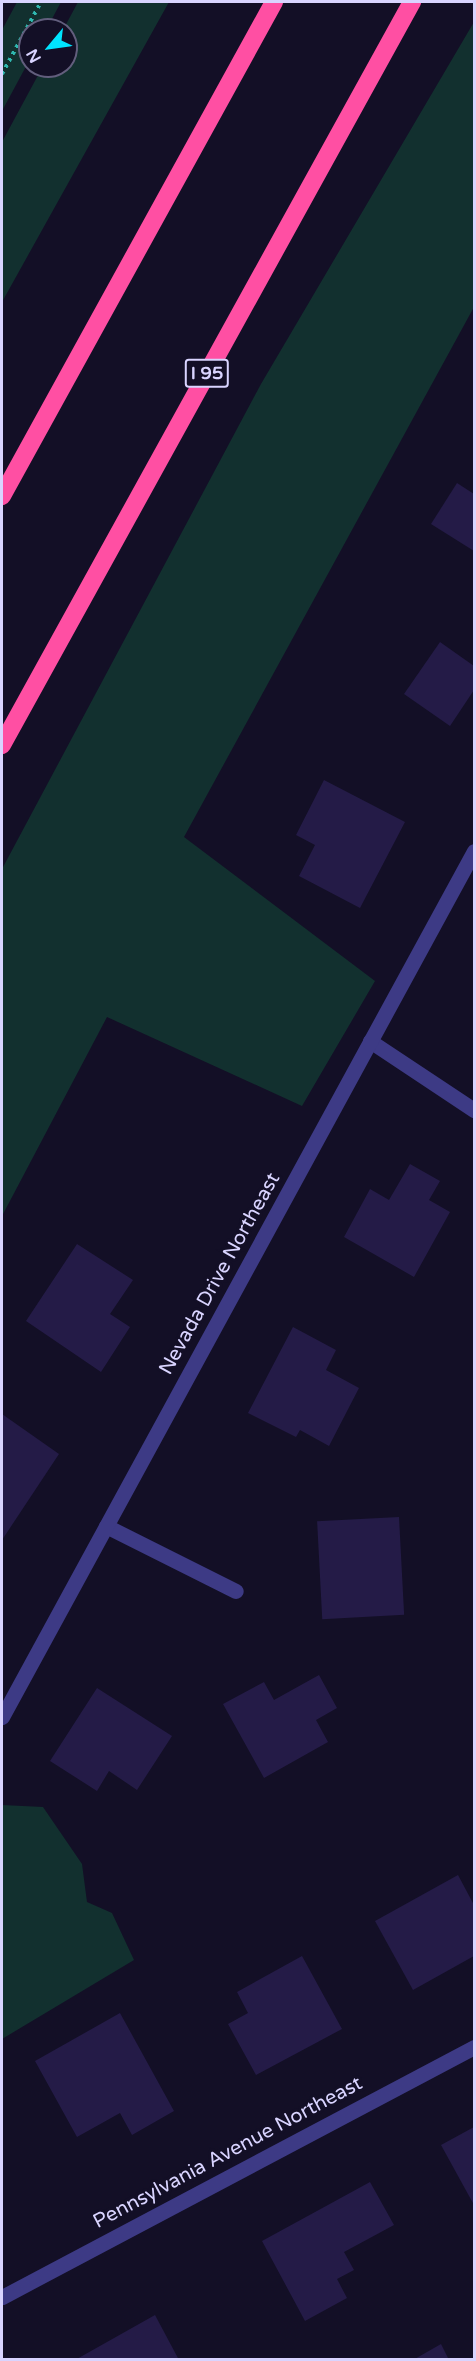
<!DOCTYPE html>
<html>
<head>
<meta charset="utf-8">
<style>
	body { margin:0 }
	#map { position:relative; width:476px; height:2361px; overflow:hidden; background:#130f26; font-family:"Varela Round",sans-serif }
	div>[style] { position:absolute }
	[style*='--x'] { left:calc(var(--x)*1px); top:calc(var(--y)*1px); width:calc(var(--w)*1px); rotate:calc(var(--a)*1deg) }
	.green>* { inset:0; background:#12302f }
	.building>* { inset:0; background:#241b47; transform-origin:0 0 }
	.path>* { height:4px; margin-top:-2px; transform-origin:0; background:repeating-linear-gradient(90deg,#2fb8b0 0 3px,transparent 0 7.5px) }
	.minor>* { height:15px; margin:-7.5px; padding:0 7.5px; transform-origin:7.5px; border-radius:7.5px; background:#3d3a85 }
	.motorway>* { height:18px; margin:-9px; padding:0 9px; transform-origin:9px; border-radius:9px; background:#ff4fa3 }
	span { translate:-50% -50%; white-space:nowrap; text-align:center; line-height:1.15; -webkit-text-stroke:6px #130f26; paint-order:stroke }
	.shield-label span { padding:2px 4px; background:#130f26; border:2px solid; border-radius:4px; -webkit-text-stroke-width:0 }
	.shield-label { font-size:18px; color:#d9d4ff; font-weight:700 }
	.street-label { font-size:20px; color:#d9d4ff }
	.frame { position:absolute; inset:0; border:3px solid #d9d4ff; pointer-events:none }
	.north { position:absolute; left:18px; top:18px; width:60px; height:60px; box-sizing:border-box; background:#130f26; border:2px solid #625e7d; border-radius:50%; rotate:241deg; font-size:16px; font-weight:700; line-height:24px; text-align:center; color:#d9d4ff }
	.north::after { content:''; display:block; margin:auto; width:21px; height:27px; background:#00e5ff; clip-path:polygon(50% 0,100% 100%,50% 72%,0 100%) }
</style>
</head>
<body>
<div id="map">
	<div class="green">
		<i style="clip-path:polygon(17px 2px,61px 2px,46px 30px,30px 30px,30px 59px,2px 111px,2px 30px)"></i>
		<i style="clip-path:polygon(78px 2px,169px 2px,2px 302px,2px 142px,43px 66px,66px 66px,63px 30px)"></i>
		<i style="clip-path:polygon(474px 22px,474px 307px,184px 837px,375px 981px,302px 1106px,107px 1017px,2px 1216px,2px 869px,261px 384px)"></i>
		<i style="clip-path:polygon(2px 1805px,43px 1807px,82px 1864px,87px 1902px,112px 1913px,134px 1960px,2px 2039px)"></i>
	</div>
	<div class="building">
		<i style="clip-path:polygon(457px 483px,474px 494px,474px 551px,431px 524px)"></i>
		<i style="clip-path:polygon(440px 642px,474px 666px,474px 690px,450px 726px,404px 694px)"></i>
		<i style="clip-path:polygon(324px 780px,405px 822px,360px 908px,299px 876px,315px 845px,296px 835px)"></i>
		<i style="clip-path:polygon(410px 1164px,440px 1181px,429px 1200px,450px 1212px,414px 1277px,344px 1237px,370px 1189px,389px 1200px)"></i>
		<i style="clip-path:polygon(77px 1244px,133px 1280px,110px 1314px,130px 1327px,101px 1372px,26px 1321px)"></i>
		<i style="clip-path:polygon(293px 1327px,336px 1350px,326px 1370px,359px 1388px,329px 1446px,300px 1430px,296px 1437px,248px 1413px)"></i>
		<i style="clip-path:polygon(2px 1414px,59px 1454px,2px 1540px)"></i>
		<i style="left:399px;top:1517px;width:98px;height:82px;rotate:87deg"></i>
		<i style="clip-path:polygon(319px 1675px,337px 1708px,316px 1720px,328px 1742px,264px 1778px,223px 1704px,264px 1682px,274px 1700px)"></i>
		<i style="clip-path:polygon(97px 1688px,172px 1736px,137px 1790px,109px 1771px,97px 1791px,50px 1761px)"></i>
		<i style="clip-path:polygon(458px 1875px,474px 1905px,474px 1956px,413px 1990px,375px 1921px)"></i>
		<i style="clip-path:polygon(302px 1956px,342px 2029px,256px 2075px,228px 2024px,248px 2013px,237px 1992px)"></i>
		<i style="clip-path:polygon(120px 2013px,174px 2111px,132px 2135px,120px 2113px,77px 2137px,35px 2061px)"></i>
		<i style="clip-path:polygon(474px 2127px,474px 2205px,441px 2145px)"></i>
		<i style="clip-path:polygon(370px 2182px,394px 2225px,344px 2252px,354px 2270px,337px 2279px,347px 2298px,305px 2321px,262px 2241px)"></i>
		<i style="clip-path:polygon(155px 2315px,179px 2360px,75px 2360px)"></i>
		<i style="clip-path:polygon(441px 2344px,449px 2360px,413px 2360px)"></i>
	</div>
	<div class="path">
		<i style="--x:2;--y:74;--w:82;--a:-61.6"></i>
	</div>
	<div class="minor">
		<i style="--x:370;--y:1041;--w:125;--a:33.6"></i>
		<i style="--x:106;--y:1526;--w:145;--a:26.6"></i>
		<i style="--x:2;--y:1717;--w:986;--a:-61.41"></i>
		<i style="--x:2;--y:2297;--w:534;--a:-27.91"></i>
	</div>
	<div class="motorway">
		<i style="--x:2;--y:496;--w:564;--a:-61.16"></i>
		<i style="--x:2;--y:745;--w:849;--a:-61.11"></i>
	</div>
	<div class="shield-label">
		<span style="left:207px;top:373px">I 95</span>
	</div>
	<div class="street-label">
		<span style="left:220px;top:1274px;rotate:-61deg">Nevada Drive Northeast</span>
		<span style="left:228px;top:2153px;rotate:-28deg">Pennsylvania Avenue Northeast</span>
	</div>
	<div class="frame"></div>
	<div class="north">N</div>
</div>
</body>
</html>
